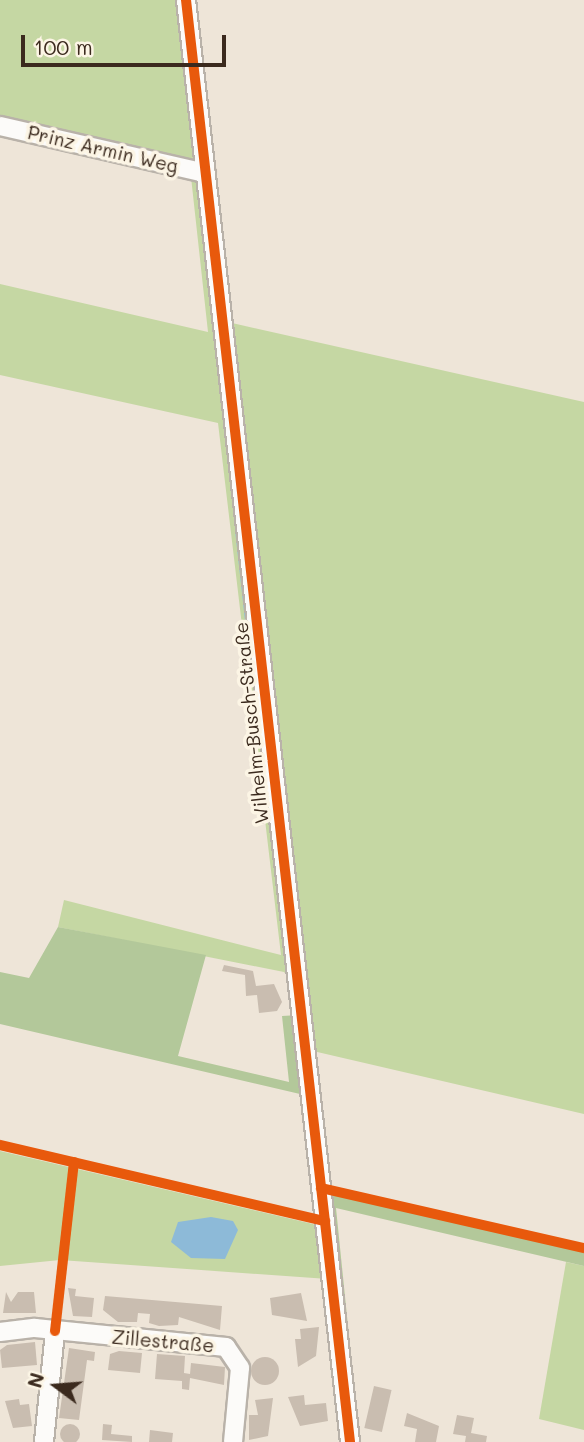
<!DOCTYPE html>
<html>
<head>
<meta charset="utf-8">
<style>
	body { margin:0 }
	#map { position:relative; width:584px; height:1442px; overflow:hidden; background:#eee5d8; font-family:Mali,sans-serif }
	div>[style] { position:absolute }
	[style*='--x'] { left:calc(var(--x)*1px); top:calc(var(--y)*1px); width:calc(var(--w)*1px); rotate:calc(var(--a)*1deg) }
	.green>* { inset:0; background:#c5d7a3 }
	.forest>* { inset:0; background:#b3c89a }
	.water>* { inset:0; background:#8dbad8 }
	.stream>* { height:4.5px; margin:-2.25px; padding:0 2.25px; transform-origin:2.25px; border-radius:2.25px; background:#8dbad8 }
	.building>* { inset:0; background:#c9bdb0; transform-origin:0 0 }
	.round { border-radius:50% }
	.roads { filter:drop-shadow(2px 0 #b9b2a9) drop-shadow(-2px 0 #b9b2a9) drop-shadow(0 2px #b9b2a9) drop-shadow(0 -2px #b9b2a9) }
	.minor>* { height:18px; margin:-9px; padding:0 9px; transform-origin:9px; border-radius:9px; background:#fcfbf9 }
	.cycleway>* { height:10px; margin:-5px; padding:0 5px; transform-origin:5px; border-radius:5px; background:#e8590c }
	span { translate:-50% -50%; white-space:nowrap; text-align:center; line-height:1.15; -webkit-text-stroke:7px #fcf5e5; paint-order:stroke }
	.street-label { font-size:19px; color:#3b2a1e }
	.north { position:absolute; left:21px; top:1351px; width:70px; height:70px; -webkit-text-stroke:5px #fcf5e5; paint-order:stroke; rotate:286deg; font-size:19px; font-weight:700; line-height:28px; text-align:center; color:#3b2a1e }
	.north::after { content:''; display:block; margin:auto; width:24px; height:32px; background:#3b2a1e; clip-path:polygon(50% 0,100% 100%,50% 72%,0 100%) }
	.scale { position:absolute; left:21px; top:35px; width:205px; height:32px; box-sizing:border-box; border:4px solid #3b2a1e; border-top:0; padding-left:9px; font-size:21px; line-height:24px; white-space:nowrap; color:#3b2a1e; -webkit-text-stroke:5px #fcf5e5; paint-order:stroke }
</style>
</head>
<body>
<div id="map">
	<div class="green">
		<i style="clip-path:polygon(0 0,183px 0,202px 167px,0 119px)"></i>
		<i style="clip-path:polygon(191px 177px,204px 180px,294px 983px,284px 972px,58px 927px,64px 900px,281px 955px,218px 423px,0 375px,0 284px,208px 332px)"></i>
		<i style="clip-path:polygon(232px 323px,584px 402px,584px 1114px,313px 1051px)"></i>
		<i style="clip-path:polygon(0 1151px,313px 1224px,322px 1230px,328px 1279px,60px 1260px,0 1266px)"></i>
		<i style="clip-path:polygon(566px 1262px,584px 1266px,584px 1430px,539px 1419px)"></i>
	</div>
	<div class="forest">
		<i style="clip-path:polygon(58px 927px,206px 955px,178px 1056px,289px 1082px,282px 1016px,299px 1015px,317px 1179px,311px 1178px,300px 1094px,0 1024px,0 972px,29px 978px)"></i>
		<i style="clip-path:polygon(331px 1193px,584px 1251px,584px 1266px,336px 1208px,353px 1375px,347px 1375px)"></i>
	</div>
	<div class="water">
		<i style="clip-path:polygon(211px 1217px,233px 1221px,238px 1230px,225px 1259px,191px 1258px,171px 1242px,178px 1222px)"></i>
	</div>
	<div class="stream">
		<i style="--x:238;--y:534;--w:110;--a:83.7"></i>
	</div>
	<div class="building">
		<i style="clip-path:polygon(224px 965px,253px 971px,256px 986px,274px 984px,282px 1002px,277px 1011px,259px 1013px,257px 995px,246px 996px,245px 975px,222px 971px)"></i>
		<i style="clip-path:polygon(68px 1288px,76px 1289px,75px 1296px,94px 1298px,92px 1317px,73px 1316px)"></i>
		<i style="clip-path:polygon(6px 1292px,11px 1302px,18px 1292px,34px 1292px,36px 1313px,3px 1313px)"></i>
		<i style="clip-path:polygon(301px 1293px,307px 1321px,272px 1315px,270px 1298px)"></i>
		<i style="clip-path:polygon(105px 1296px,222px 1306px,220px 1330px,179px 1317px,178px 1325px,159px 1326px,149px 1323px,150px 1314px,138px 1313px,137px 1322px,118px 1322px,103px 1310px)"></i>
		<i style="clip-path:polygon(319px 1327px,316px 1356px,298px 1367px,295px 1339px,301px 1339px,300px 1329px)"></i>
		<i style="clip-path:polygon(35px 1342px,37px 1365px,2px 1368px,0 1350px,7px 1345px)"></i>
		<i style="clip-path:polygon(69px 1348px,95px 1352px,94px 1361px,87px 1360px,79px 1420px,59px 1418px)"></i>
		<i style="clip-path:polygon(119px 1351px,142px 1353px,140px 1373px,108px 1370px,110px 1354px)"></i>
		<i style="clip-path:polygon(157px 1354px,185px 1356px,184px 1373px,190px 1374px,191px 1363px,225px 1367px,224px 1385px,190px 1378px,189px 1390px,182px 1389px,182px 1381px,155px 1379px)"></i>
		<i class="round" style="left:251px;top:1357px;width:28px;height:28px"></i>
		<i style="left:374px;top:1386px;width:18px;height:43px;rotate:13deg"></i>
		<i style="clip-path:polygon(304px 1395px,305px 1405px,326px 1403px,328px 1421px,300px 1426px,288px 1397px)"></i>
		<i style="clip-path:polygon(273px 1398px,268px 1436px,249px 1440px,249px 1415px,258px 1415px,255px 1400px)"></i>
		<i style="clip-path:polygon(19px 1399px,20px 1405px,29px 1404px,32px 1426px,13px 1428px,5px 1401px)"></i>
		<i style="clip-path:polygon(407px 1413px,439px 1426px,436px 1442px,415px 1442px,417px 1429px,404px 1426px)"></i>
		<i style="clip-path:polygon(457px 1415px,474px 1418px,471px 1433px,487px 1436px,486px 1442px,465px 1442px,466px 1436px,453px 1434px)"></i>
		<i class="round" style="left:60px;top:1424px;width:20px;height:20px"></i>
		<i style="clip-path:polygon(103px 1424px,112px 1425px,111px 1434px,132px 1436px,132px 1442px,102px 1440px)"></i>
		<i style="clip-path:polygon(150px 1430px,173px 1433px,172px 1442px,149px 1442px)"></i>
	</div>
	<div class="roads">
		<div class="minor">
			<i style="--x:186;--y:0;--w:1451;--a:83.51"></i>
			<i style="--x:0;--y:126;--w:211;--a:12.9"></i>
			<i style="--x:0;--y:1332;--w:35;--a:-7"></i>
			<i style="--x:35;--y:1328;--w:192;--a:5.7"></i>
			<i style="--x:226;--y:1347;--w:25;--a:56"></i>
			<i style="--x:240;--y:1368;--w:74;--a:95.4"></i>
			<i style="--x:44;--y:1442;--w:112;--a:-84.3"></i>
		</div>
	</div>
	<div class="cycleway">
		<i style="--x:186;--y:0;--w:1451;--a:83.51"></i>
		<i style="--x:0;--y:1145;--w:334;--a:13.2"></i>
		<i style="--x:321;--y:1188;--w:270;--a:12.9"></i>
		<i style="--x:55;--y:1331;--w:170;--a:-83.6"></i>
	</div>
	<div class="street-label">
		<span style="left:103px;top:149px;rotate:13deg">Prinz Armin Weg</span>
		<span style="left:251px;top:723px;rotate:-96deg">Wilhelm-Busch-Straße</span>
		<span style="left:163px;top:1341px;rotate:5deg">Zillestraße</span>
	</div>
	<div class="north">N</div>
	<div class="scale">100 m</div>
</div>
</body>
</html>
